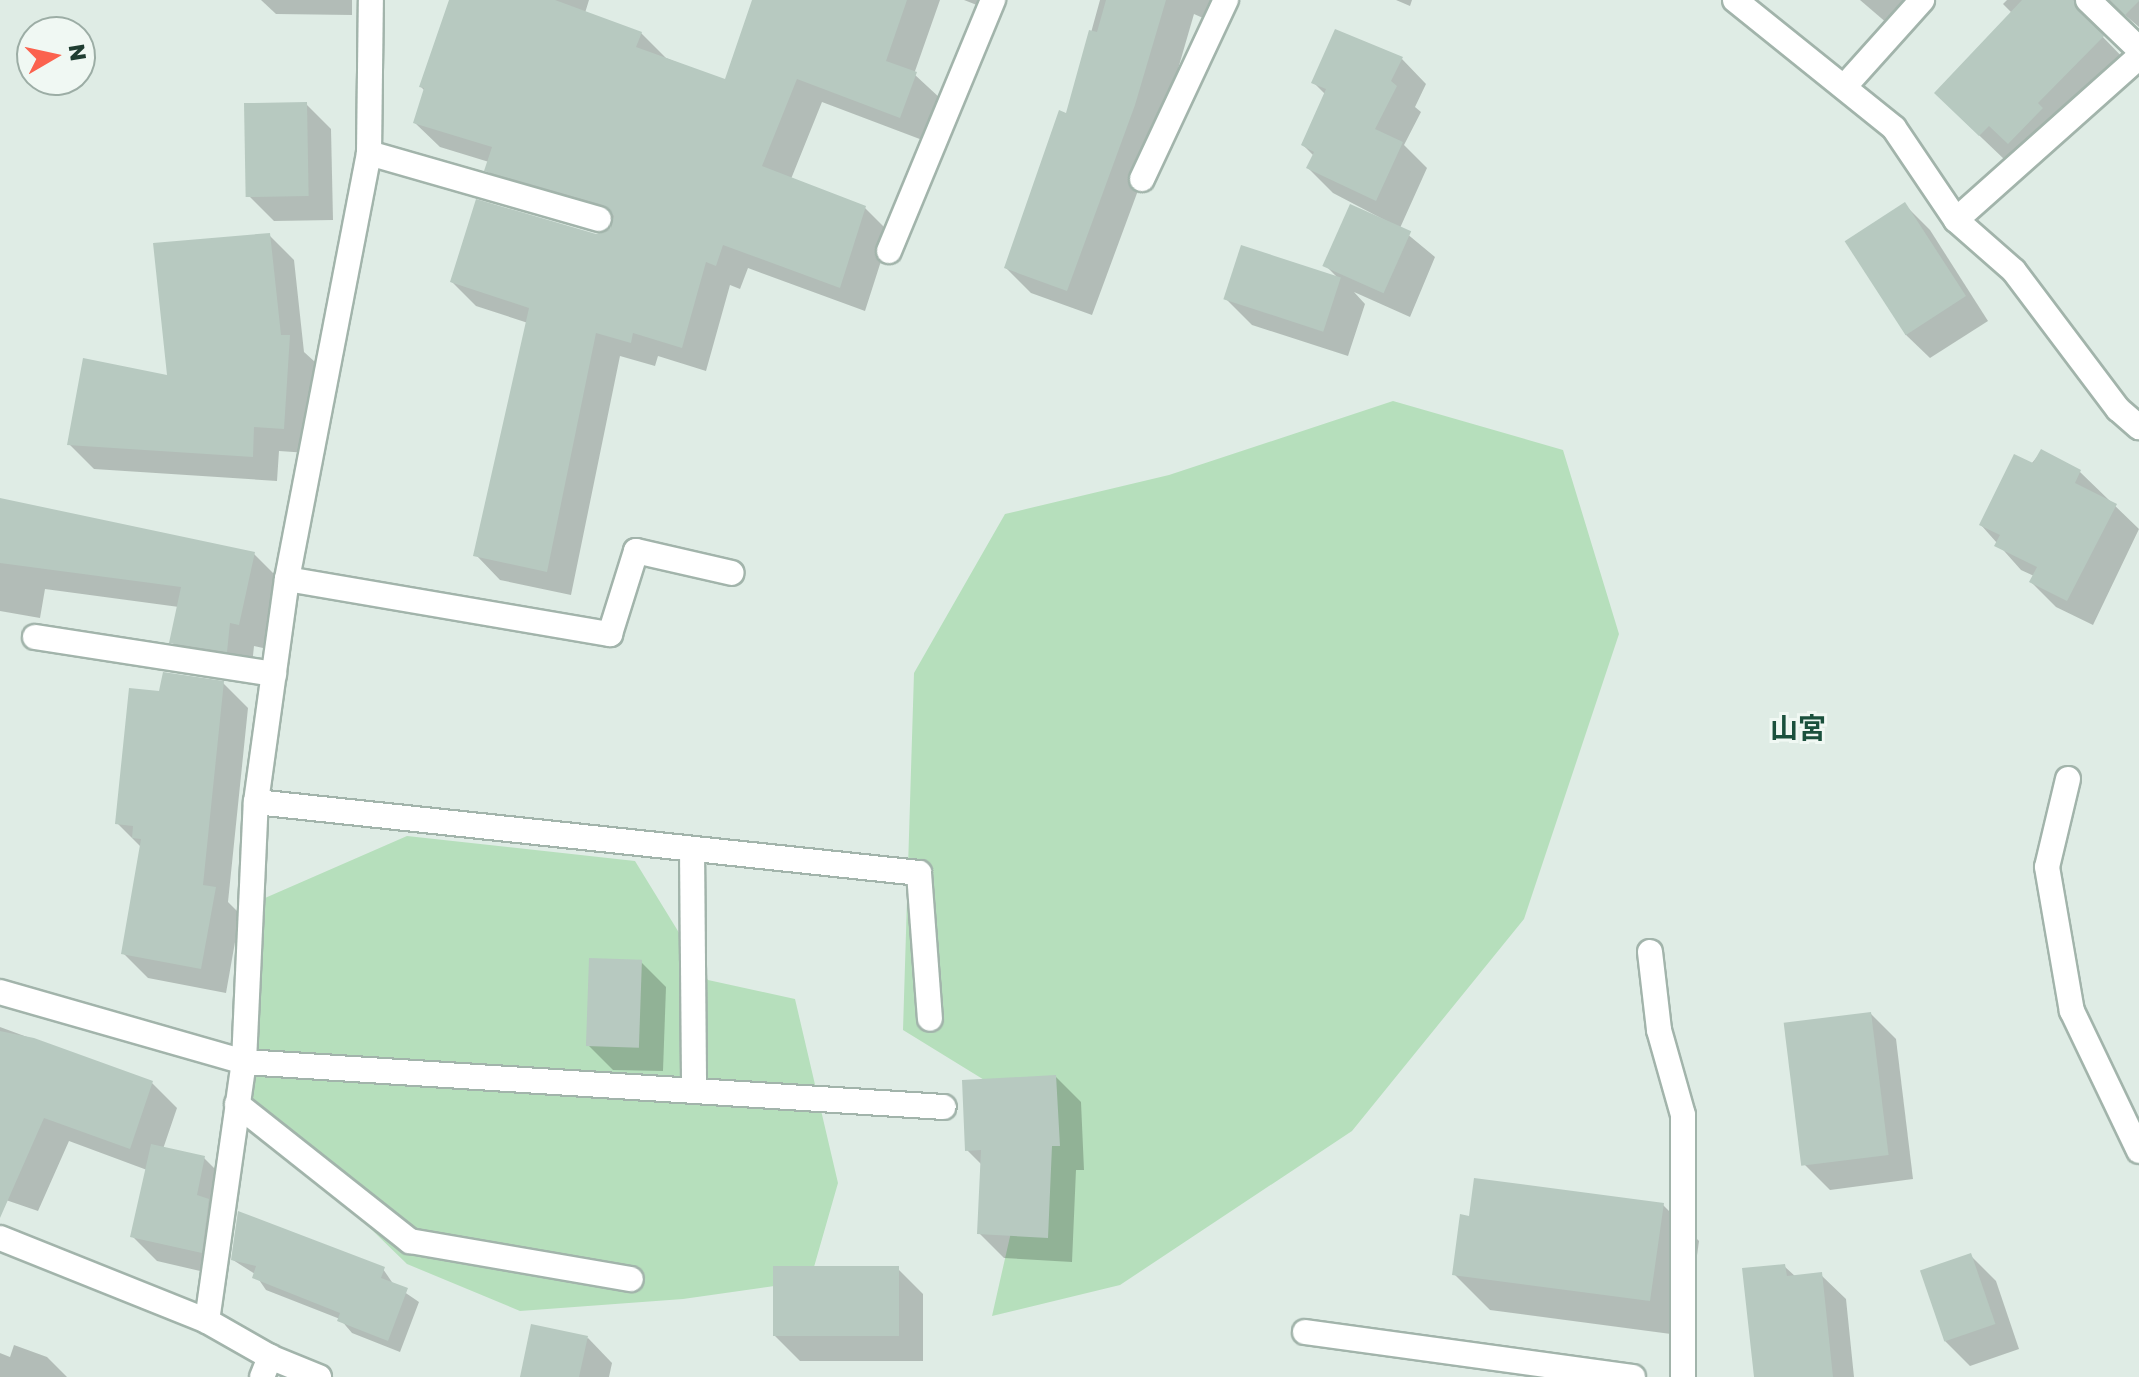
<!DOCTYPE html>
<html>
<head>
<meta charset="utf-8">
<style>
	body { margin:0 }
	#map { position:relative; width:2139px; height:1377px; overflow:hidden; background:#dfece5; font-family:"Golos Text","Noto Sans JP",sans-serif }
	div>[style] { position:absolute }
	[style*='--x'] { left:calc(var(--x)*1px); top:calc(var(--y)*1px); width:calc(var(--w)*1px); rotate:calc(var(--a)*1deg) }
	.green>* { inset:0; background:#b6dfbc }
	.shadow>* { inset:0; background:#0003 }
	.building>* { inset:0; background:#b7c9c0; transform-origin:0 0 }
	.roads { filter:drop-shadow(2px 0 #a2b4ab) drop-shadow(-2px 0 #a2b4ab) drop-shadow(0 2px #a2b4ab) drop-shadow(0 -2px #a2b4ab) }
	.minor>* { height:24px; margin:-12px; padding:0 12px; transform-origin:12px; border-radius:12px; background:#fff }
	.tertiary>* { height:24px; margin:-12px; padding:0 12px; transform-origin:12px; border-radius:12px; background:#fff }
	span { translate:-50% -50%; white-space:nowrap; text-align:center; line-height:1.15; -webkit-text-stroke:6px #f0f8f3; paint-order:stroke }
	.quarter-label { font-size:28px; color:#1a503c; font-weight:700 }
	.north { position:absolute; left:16px; top:16px; width:80px; height:80px; box-sizing:border-box; background:#f0f8f3; border:2px solid #9cada5; border-radius:50%; rotate:81deg; font-size:22px; font-weight:700; line-height:32px; text-align:center; color:#1f3d31 }
	.north::after { content:''; display:block; margin:auto; width:28px; height:36px; background:#fb624e; clip-path:polygon(50% 0,100% 100%,50% 72%,0 100%) }
</style>
</head>
<body>
<div id="map">
	<div class="green">
		<i style="clip-path:polygon(1393px 401px,1563px 450px,1619px 634px,1524px 919px,1352px 1131px,1120px 1285px,992px 1316px,1038px 1113px,903px 1030px,914px 673px,1005px 514px,1169px 475px)"></i>
		<i style="clip-path:polygon(407px 836px,635px 861px,708px 980px,795px 999px,838px 1183px,810px 1281px,683px 1299px,520px 1311px,407px 1264px,301px 1161px,246px 1118px,265px 898px)"></i>
	</div>
	<div class="shadow">
		<i style="clip-path:polygon(261px 0,352px 0,352px 15px,276px 14px)"></i>
		<i style="clip-path:polygon(451px 0,589px 0,585px 13px,641px 33px,666px 58px,726px 82px,755px 0,940px 0,914px 74px,941px 99px,925px 141px,822px 102px,791px 179px,865px 208px,890px 233px,865px 311px,748px 268px,740px 289px,730px 285px,706px 371px,658px 356px,655px 366px,620px 356px,571px 595px,500px 580px,476px 555px,528px 323px,476px 306px,452px 282px,612px 231px,614px 224px,511px 194px,487px 170px,489px 162px,440px 147px,415px 123px,425px 91px,421px 87px)"></i>
		<i style="clip-path:polygon(964px 0,990px 0,987px 9px)"></i>
		<i style="clip-path:polygon(1100px 0,1211px 0,1203px 18px,1194px 14px,1160px 131px,1092px 315px,1031px 293px,1006px 268px,1068px 116px)"></i>
		<i style="clip-path:polygon(1396px 0,1412px 0,1410px 6px)"></i>
		<i style="clip-path:polygon(1860px 0,1908px 0,1888px 24px)"></i>
		<i style="clip-path:polygon(2007px 0,2139px 0,2139px 27px,2119px 10px,2102px 14px,2098px 32px,2128px 63px,2034px 167px,2016px 150px,2005px 160px,1961px 118px,2012px 13px,2003px 4px)"></i>
		<i style="clip-path:polygon(1402px 59px,1426px 84px,1415px 107px,1421px 112px,1404px 145px,1427px 168px,1400px 228px,1435px 257px,1410px 317px,1354px 292px,1365px 304px,1348px 356px,1252px 325px,1227px 300px,1338px 278px,1326px 266px,1396px 226px,1333px 193px,1308px 168px,1314px 156px,1303px 145px,1326px 95px,1314px 83px)"></i>
		<i style="clip-path:polygon(306px 104px,331px 129px,333px 220px,274px 221px,249px 196px)"></i>
		<i style="clip-path:polygon(1905px 205px,1930px 230px,1988px 321px,1930px 358px,1905px 334px)"></i>
		<i style="clip-path:polygon(269px 235px,294px 260px,304px 352px,315px 362px,308px 453px,279px 451px,277px 481px,94px 469px,69px 444px,169px 377px)"></i>
		<i style="clip-path:polygon(2041px 452px,2080px 472px,2139px 529px,2093px 625px,2056px 607px,2031px 582px,2034px 576px,2021px 570px,1981px 525px)"></i>
		<i style="clip-path:polygon(0 500px,254px 554px,279px 579px,263px 648px,254px 646px,251px 675px,196px 667px,172px 642px,179px 607px,45px 589px,40px 618px,0 611px)"></i>
		<i style="clip-path:polygon(223px 683px,248px 708px,228px 902px,240px 914px,226px 993px,148px 978px,123px 953px,141px 847px,117px 823px,161px 693px)"></i>
		<i style="clip-path:polygon(641px 962px,666px 987px,663px 1071px,613px 1070px,588px 1045px)"></i>
		<i style="clip-path:polygon(1871px 1014px,1896px 1039px,1913px 1179px,1830px 1190px,1805px 1165px)"></i>
		<i style="clip-path:polygon(0 1027px,152px 1083px,177px 1108px,163px 1149px,204px 1158px,229px 1183px,222px 1215px,233px 1226px,226px 1277px,157px 1261px,132px 1236px,147px 1170px,69px 1141px,38px 1211px,0 1198px)"></i>
		<i style="clip-path:polygon(1056px 1077px,1081px 1102px,1084px 1170px,1076px 1170px,1072px 1262px,1004px 1258px,979px 1233px,982px 1165px,967px 1150px)"></i>
		<i style="clip-path:polygon(1663px 1205px,1699px 1241px,1686px 1336px,1490px 1310px,1454px 1274px)"></i>
		<i style="clip-path:polygon(1971px 1256px,1996px 1281px,2019px 1349px,1970px 1366px,1945px 1341px)"></i>
		<i style="clip-path:polygon(233px 1260px,383px 1269px,394px 1285px,419px 1302px,400px 1352px,352px 1333px,340px 1319px,266px 1290px,255px 1274px)"></i>
		<i style="clip-path:polygon(1784px 1266px,1796px 1277px,1821px 1275px,1846px 1299px,1854px 1377px,1756px 1377px)"></i>
		<i style="clip-path:polygon(898px 1269px,923px 1294px,923px 1361px,800px 1361px,775px 1336px)"></i>
		<i style="clip-path:polygon(588px 1338px,612px 1363px,609px 1377px,522px 1377px)"></i>
		<i style="clip-path:polygon(14px 1345px,47px 1357px,67px 1377px,0 1377px,0 1353px,10px 1357px)"></i>
	</div>
	<div class="building">
		<i style="clip-path:polygon(449px 0,555px 0,642px 32px,636px 47px,725px 79px,752px 0,907px 0,886px 61px,917px 72px,900px 118px,797px 79px,762px 166px,866px 206px,840px 288px,723px 245px,716px 266px,706px 262px,682px 348px,633px 333px,631px 343px,596px 333px,547px 572px,473px 556px,529px 308px,450px 282px,476px 199px,596px 234px,610px 229px,614px 216px,603px 205px,484px 171px,492px 147px,413px 123px,424px 88px,419px 87px)"></i>
		<i style="clip-path:polygon(1106px 0,1166px 0,1135px 105px,1067px 291px,1004px 268px,1059px 110px,1066px 113px,1089px 30px,1097px 32px)"></i>
		<i style="clip-path:polygon(2022px 0,2073px 0,2104px 36px,2038px 103px,2043px 108px,2008px 144px,1989px 126px,1979px 136px,1934px 93px)"></i>
		<i style="clip-path:polygon(2110px 0,2139px 0,2139px 1px,2125px 15px)"></i>
		<i style="clip-path:polygon(1335px 29px,1403px 57px,1391px 81px,1397px 86px,1375px 129px,1403px 142px,1376px 201px,1306px 168px,1314px 152px,1301px 145px,1326px 89px,1311px 83px)"></i>
		<i style="left:307px;top:102px;width:94px;height:63px;rotate:89deg"></i>
		<i style="left:1905px;top:202px;width:112px;height:72px;rotate:57deg"></i>
		<i style="left:1350px;top:204px;width:67px;height:68px;rotate:24deg"></i>
		<i style="clip-path:polygon(270px 233px,281px 335px,290px 335px,284px 429px,254px 427px,253px 457px,67px 445px,83px 358px,167px 375px,153px 243px)"></i>
		<i style="left:1241px;top:245px;width:105px;height:57px;rotate:18deg"></i>
		<i style="clip-path:polygon(2041px 449px,2081px 470px,2075px 483px,2117px 504px,2067px 601px,2029px 582px,2037px 567px,1994px 546px,2000px 535px,1979px 525px,2014px 454px,2033px 463px)"></i>
		<i style="clip-path:polygon(0 498px,255px 552px,239px 625px,230px 623px,227px 652px,169px 643px,181px 587px,0 563px)"></i>
		<i style="clip-path:polygon(163px 672px,224px 681px,203px 885px,216px 887px,201px 969px,121px 954px,141px 839px,132px 838px,133px 826px,115px 824px,129px 688px,159px 691px)"></i>
		<i style="left:589px;top:958px;width:53px;height:88px;rotate:2deg"></i>
		<i style="left:1871px;top:1012px;width:144px;height:88px;rotate:83deg"></i>
		<i style="clip-path:polygon(0 1031px,34px 1038px,153px 1081px,130px 1149px,44px 1118px,0 1218px)"></i>
		<i style="clip-path:polygon(1056px 1075px,1060px 1146px,1052px 1146px,1048px 1238px,977px 1234px,981px 1150px,965px 1151px,962px 1080px)"></i>
		<i style="clip-path:polygon(151px 1144px,205px 1156px,197px 1195px,209px 1199px,202px 1253px,130px 1237px)"></i>
		<i style="clip-path:polygon(1474px 1178px,1664px 1203px,1650px 1301px,1452px 1275px,1460px 1214px,1469px 1216px)"></i>
		<i style="clip-path:polygon(238px 1211px,385px 1267px,381px 1278px,408px 1288px,388px 1341px,337px 1321px,340px 1313px,252px 1278px,256px 1266px,231px 1260px)"></i>
		<i style="left:1971px;top:1253px;width:75px;height:54px;rotate:71deg"></i>
		<i style="clip-path:polygon(1785px 1264px,1787px 1276px,1822px 1272px,1833px 1377px,1754px 1377px,1742px 1268px)"></i>
		<i style="left:773px;top:1266px;width:126px;height:70px"></i>
		<i style="clip-path:polygon(531px 1324px,588px 1336px,579px 1377px,520px 1377px)"></i>
	</div>
	<div class="roads">
		<div class="minor">
			<i style="--x:1735;--y:0;--w:204;--a:38.8"></i>
			<i style="--x:1894;--y:128;--w:111;--a:56"></i>
			<i style="--x:1956;--y:220;--w:77;--a:41.3"></i>
			<i style="--x:2014;--y:271;--w:173;--a:53"></i>
			<i style="--x:2118;--y:409;--w:28;--a:41"></i>
			<i style="--x:2088;--y:0;--w:71;--a:43.9"></i>
			<i style="--x:1844;--y:87;--w:117;--a:-48.1"></i>
			<i style="--x:369;--y:153;--w:239;--a:16"></i>
			<i style="--x:1142;--y:179;--w:198;--a:-64.9"></i>
			<i style="--x:1956;--y:220;--w:245;--a:-41.7"></i>
			<i style="--x:889;--y:251;--w:272;--a:-67.5"></i>
			<i style="--x:287;--y:579;--w:328;--a:9.7"></i>
			<i style="--x:610;--y:634;--w:87;--a:-72.6"></i>
			<i style="--x:636;--y:551;--w:98;--a:12.9"></i>
			<i style="--x:35;--y:637;--w:242;--a:8.8"></i>
			<i style="--x:2068;--y:779;--w:90;--a:103.4"></i>
			<i style="--x:2047;--y:867;--w:146;--a:80.2"></i>
			<i style="--x:2072;--y:1011;--w:155;--a:64.4"></i>
			<i style="--x:256;--y:802;--w:667;--a:6.11"></i>
			<i style="--x:919;--y:873;--w:146;--a:85.7"></i>
			<i style="--x:692;--y:849;--w:242;--a:89.5"></i>
			<i style="--x:1650;--y:952;--w:79;--a:83.4"></i>
			<i style="--x:1659;--y:1030;--w:88;--a:74.2"></i>
			<i style="--x:1683;--y:1115;--w:262;--a:90"></i>
			<i style="--x:0;--y:992;--w:254;--a:16"></i>
			<i style="--x:244;--y:1062;--w:701;--a:3.68"></i>
			<i style="--x:237;--y:1104;--w:221;--a:38.4"></i>
			<i style="--x:410;--y:1241;--w:224;--a:9.8"></i>
			<i style="--x:207;--y:1321;--w:262;--a:-81.9"></i>
			<i style="--x:244;--y:1062;--w:260;--a:-87.4"></i>
			<i style="--x:256;--y:802;--w:225;--a:-82.1"></i>
			<i style="--x:287;--y:579;--w:434;--a:-79.1"></i>
			<i style="--x:369;--y:153;--w:153;--a:-89.3"></i>
			<i style="--x:1305;--y:1332;--w:331;--a:7.8"></i>
			<i style="--x:262;--y:1377;--w:22;--a:-68"></i>
		</div>
		<div class="tertiary">
			<i style="--x:0;--y:1238;--w:223;--a:21.8"></i>
			<i style="--x:207;--y:1321;--w:73;--a:29.7"></i>
			<i style="--x:270;--y:1357;--w:53;--a:22.2"></i>
		</div>
	</div>
	<div class="quarter-label">
		<span style="left:1798px;top:728px">山宮</span>
	</div>
	<div class="north">N</div>
</div>
</body>
</html>
